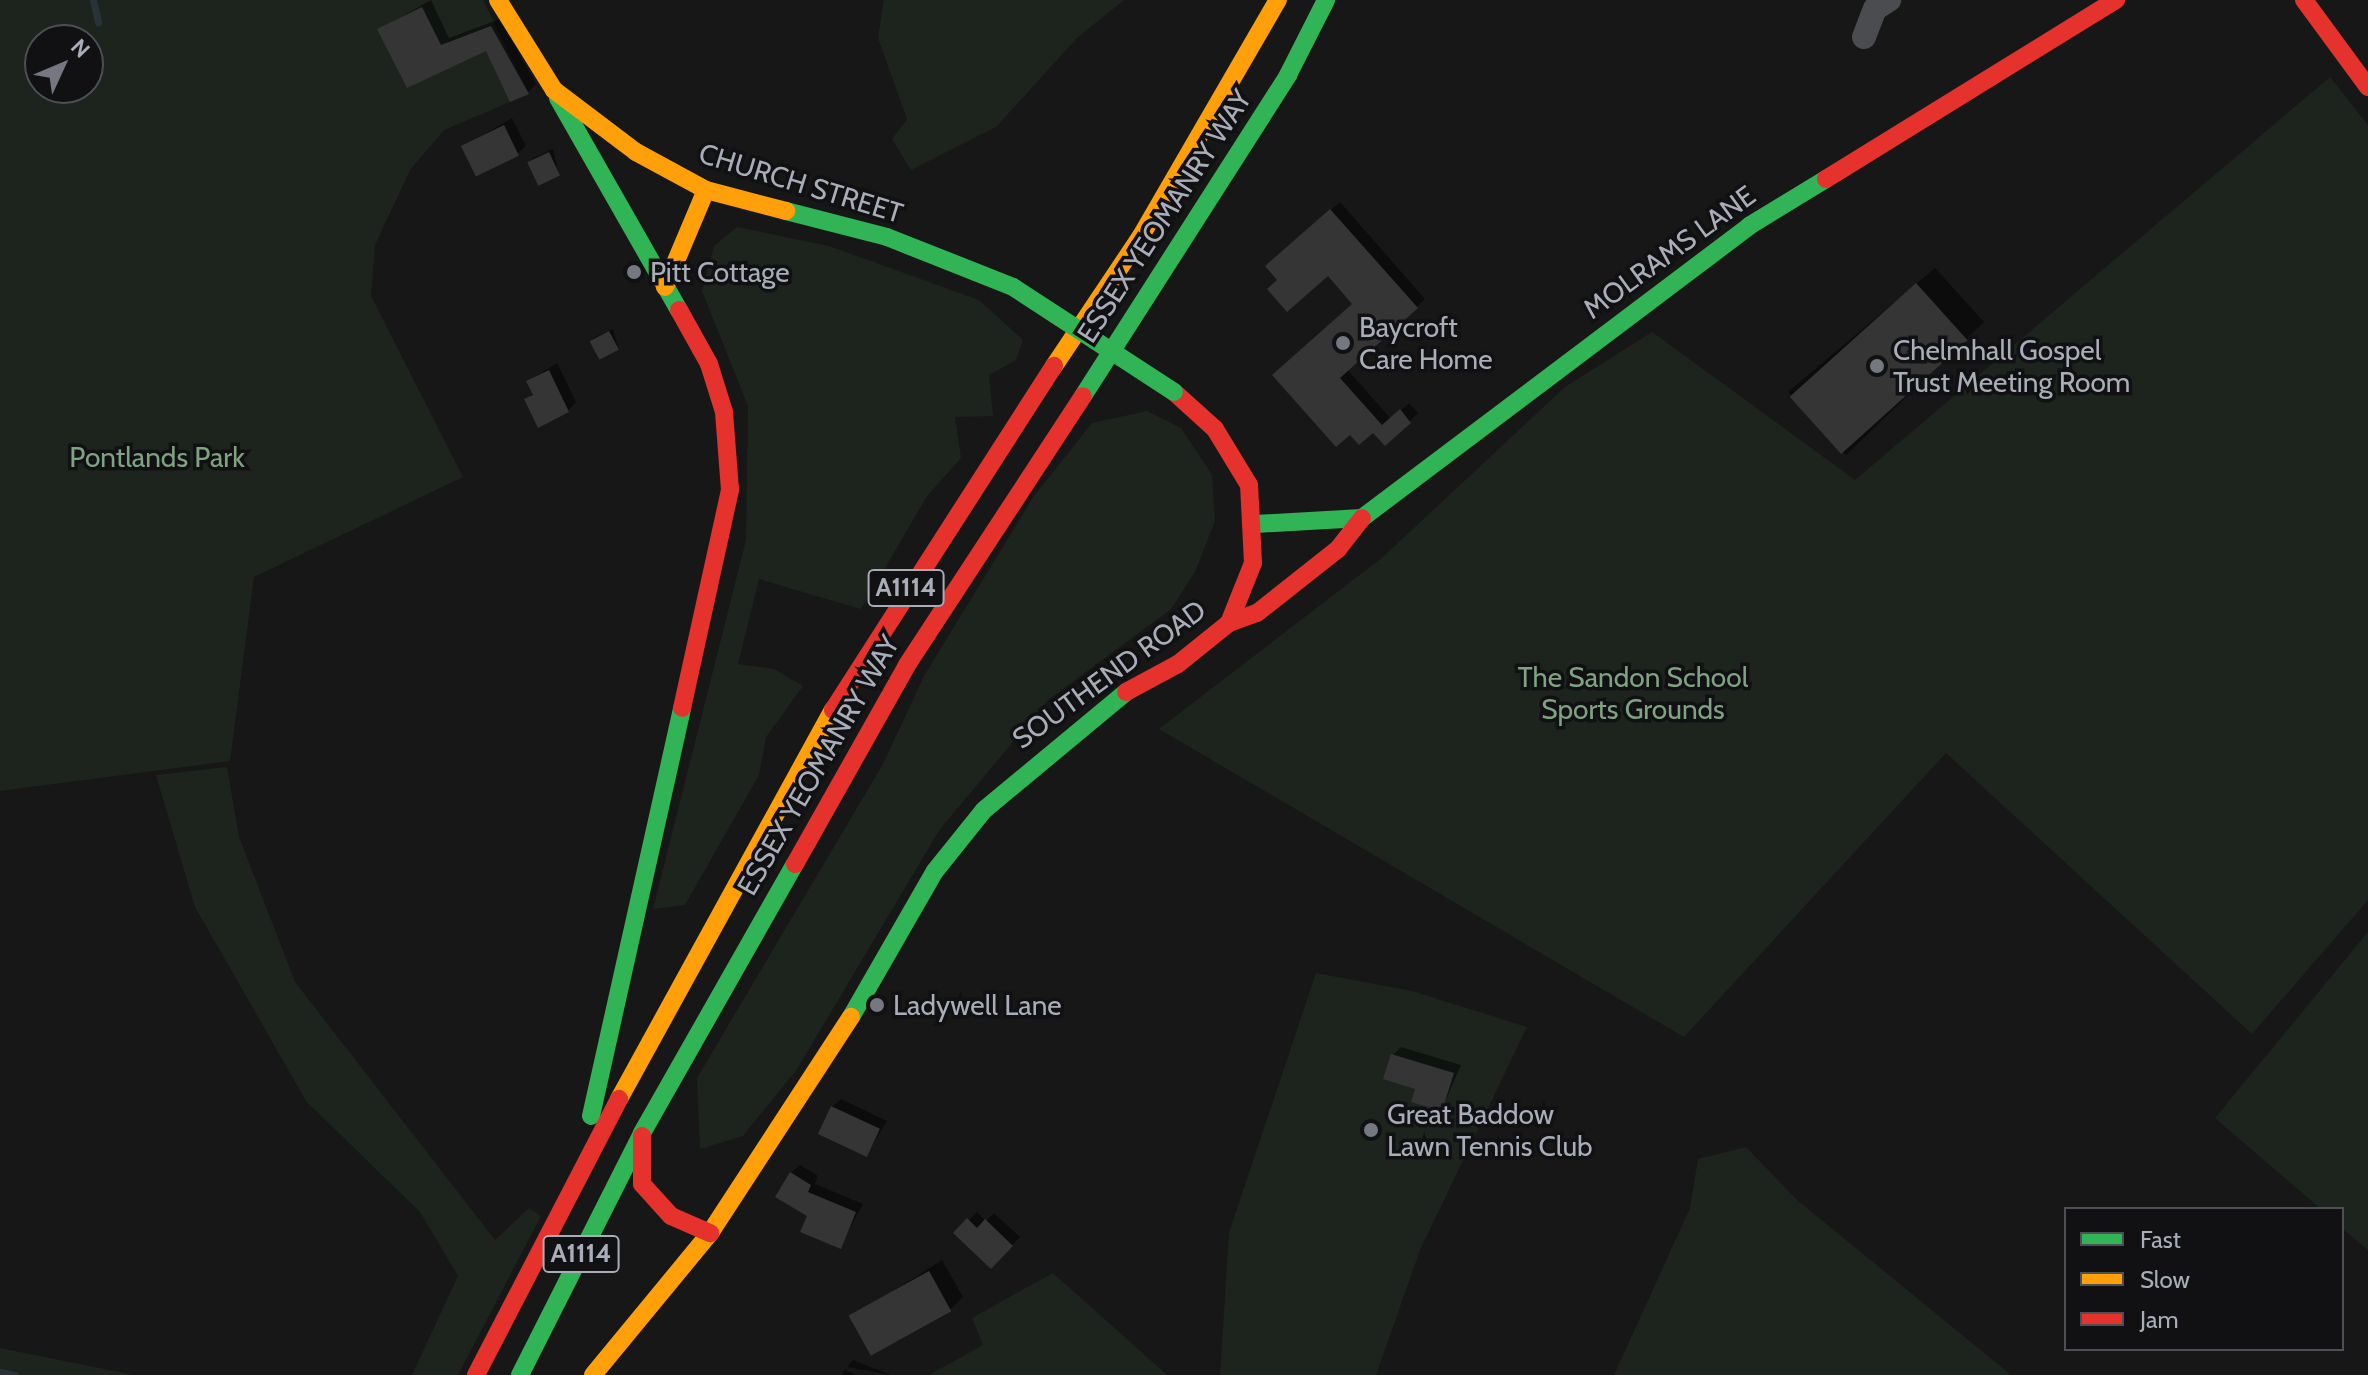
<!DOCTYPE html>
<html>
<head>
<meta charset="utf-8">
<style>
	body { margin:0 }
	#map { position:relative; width:2368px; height:1375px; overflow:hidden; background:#171717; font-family:Cabin,sans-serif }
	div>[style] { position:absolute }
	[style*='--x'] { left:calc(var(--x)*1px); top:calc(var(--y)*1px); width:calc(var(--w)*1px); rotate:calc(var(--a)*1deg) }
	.green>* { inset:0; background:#1d241e }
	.shadow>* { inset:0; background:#0007 }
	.stream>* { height:7px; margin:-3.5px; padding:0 3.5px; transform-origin:3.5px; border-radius:3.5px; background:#2a3239 }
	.building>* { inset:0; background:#353536; transform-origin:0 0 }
	.street>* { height:24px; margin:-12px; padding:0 12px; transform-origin:12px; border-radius:12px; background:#4b4c50 }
	.fast>* { height:18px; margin:-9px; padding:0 9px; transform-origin:9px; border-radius:9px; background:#30b455 }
	.slow>* { height:18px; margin:-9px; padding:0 9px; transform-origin:9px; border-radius:9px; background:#ff9f0a }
	.jam>* { height:18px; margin:-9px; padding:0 9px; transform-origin:9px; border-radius:9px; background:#e5322d }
	.fast-bridge>* { height:18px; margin:-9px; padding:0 9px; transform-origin:9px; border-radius:9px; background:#30b455 }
	.dots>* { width:22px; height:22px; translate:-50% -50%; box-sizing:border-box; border:4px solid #111113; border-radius:50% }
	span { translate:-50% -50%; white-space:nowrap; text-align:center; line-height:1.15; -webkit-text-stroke:7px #111113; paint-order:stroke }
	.shield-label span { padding:2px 6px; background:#111113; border:2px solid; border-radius:6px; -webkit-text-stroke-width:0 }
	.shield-label { font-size:26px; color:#a8adb8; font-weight:700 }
	.street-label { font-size:28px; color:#a8adb8 }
	.poi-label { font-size:28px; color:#a8adb8 }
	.left { translate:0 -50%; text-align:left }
	.park-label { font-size:28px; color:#7fa381 }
	.legend { position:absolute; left:2064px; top:1207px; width:280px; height:144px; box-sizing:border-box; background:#111113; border:2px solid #4d4f55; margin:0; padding:10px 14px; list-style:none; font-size:24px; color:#a8adb8 }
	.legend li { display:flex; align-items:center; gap:16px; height:40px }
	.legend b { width:40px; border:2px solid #4d4f55 }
	.north { position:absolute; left:24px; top:24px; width:80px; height:80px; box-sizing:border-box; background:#111113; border:2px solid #4d4f55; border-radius:50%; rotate:46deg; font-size:22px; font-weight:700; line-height:32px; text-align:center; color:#a8adb8 }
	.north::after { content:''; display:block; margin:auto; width:28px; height:36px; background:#757880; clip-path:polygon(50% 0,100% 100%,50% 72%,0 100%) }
</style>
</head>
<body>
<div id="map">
	<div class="green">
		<i style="clip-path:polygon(evenodd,0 0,483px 0,529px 94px,444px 130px,410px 170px,375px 245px,371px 296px,463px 477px,254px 577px,230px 761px,0 791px,0 0,40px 40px,88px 40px,88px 88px,40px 88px,40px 40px)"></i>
		<i style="clip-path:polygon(884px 0,1124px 0,1077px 38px,996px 127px,911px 170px,892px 139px,907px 119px,878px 38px)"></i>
		<i style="clip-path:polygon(2330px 77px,2368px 125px,2368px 900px,2252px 1034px,1946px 753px,1684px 1037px,1159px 729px,1383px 557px,1565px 387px,1652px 332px,1855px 480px)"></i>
		<i style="clip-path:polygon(737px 227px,829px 246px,979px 300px,1023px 340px,1016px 360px,989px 375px,993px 416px,955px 417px,961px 458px,927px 496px,861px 609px,759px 579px,738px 664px,774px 669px,803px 686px,766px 737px,759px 775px,685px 905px,653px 909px,746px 540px,748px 406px,702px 291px,714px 246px)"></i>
		<i style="clip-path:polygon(1147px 411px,1181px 428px,1212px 475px,1215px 521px,1195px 572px,1171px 609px,1048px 700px,940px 829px,797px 1069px,743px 1136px,700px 1149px,697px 1078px,883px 764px,924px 676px,1034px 496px,1092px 423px)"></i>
		<i style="clip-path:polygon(227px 767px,239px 837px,295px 982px,495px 1240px,529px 1208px,541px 1216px,458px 1375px,412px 1375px,458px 1276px,420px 1212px,306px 1101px,195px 907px,156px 775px)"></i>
		<i style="clip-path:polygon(2368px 932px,2368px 1250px,2342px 1228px,2342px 1209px,2321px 1209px,2215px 1118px)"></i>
		<i style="clip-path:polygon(1316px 973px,1412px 991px,1527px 1027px,1420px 1250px,1376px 1375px,1220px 1375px,1229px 1233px)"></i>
		<i style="clip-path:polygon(1746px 1147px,1797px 1200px,2011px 1375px,1614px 1375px,1690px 1208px,1698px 1159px)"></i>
		<i style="clip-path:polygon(1053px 1273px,1167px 1375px,929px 1375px,983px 1345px,972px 1318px)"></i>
		<i style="clip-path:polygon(0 1348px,134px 1375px,0 1375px)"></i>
	</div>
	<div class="shadow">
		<i style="clip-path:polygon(431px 0,449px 38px,500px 19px,536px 84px,528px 92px,487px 49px,408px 86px,380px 29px)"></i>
		<i style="clip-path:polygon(512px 118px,526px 146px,517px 154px,464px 146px)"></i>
		<i style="clip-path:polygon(553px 149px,559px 175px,530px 162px,533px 158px)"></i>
		<i style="clip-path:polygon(1340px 202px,1425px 299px,1347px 369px,1391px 419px,1409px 403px,1418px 413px,1410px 421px,1350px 432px,1275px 375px,1354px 304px,1328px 273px,1279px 279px,1276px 259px)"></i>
		<i style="clip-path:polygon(1935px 268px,1984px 322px,1846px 455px,1788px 392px)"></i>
		<i style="clip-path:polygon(613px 329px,618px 348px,592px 341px,595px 337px)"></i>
		<i style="clip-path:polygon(557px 363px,576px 402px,568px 411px,527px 399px,534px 392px,528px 381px)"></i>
		<i style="clip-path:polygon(1401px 1047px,1461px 1065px,1442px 1109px,1393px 1055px)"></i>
		<i style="clip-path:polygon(841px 1099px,887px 1121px,866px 1155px,832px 1107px)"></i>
		<i style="clip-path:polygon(800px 1165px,818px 1176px,815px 1184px,863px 1204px,840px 1246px,810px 1215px,791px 1173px)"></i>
		<i style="clip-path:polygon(977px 1212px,986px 1221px,994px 1213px,1020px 1237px,991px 1267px,956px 1233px)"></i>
		<i style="clip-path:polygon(942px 1260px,963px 1297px,950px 1310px,852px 1317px)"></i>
		<i style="clip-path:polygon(853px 1360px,891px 1375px,847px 1367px)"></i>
		<i style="clip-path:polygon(846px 1367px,846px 1371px,857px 1375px,842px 1375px)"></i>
	</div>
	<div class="stream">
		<i style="--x:93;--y:0;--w:23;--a:77"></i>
		<i style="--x:0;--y:1372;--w:15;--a:11"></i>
	</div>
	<div class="building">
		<i style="clip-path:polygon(422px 7px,441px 45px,491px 26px,529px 94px,510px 102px,486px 51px,407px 88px,377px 29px)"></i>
		<i style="left:504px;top:125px;width:34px;height:48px;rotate:64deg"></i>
		<i style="left:549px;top:152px;width:26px;height:24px;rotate:65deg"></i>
		<i style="clip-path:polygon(1330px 209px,1418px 308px,1340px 378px,1382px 425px,1400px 409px,1411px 423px,1385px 446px,1373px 433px,1359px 445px,1350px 435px,1336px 447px,1272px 375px,1352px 304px,1328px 276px,1287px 312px,1267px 289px,1277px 280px,1265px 266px)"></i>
		<i style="left:1916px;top:283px;width:77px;height:170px;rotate:48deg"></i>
		<i style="left:609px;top:331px;width:21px;height:22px;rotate:62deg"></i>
		<i style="clip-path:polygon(549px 370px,569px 412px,538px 428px,524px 399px,533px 395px,526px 381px)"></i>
		<i style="clip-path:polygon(1391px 1054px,1454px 1073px,1442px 1111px,1411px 1102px,1415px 1089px,1383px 1079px)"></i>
		<i style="left:831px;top:1106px;width:54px;height:31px;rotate:25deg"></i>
		<i style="clip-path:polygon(790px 1172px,811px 1185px,808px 1192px,856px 1212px,841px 1249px,800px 1232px,807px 1216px,775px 1197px)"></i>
		<i style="clip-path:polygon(967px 1218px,977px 1228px,985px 1219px,1013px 1246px,991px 1269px,953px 1233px)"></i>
		<i style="left:929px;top:1271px;width:46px;height:92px;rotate:61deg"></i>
	</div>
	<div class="street">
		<i style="--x:1864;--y:37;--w:30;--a:-69"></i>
		<i style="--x:1875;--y:9;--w:17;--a:-33"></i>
	</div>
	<div class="fast">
		<i style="--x:558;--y:98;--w:244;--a:60.3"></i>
		<i style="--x:786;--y:211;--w:104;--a:14.4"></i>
		<i style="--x:887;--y:237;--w:136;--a:21.6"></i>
		<i style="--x:1083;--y:396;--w:381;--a:-57.4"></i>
		<i style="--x:1288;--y:75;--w:84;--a:-63.1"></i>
		<i style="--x:1256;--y:524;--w:106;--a:-3.2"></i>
		<i style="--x:1362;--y:518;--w:485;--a:-37"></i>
		<i style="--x:1749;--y:226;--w:90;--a:-31.4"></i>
		<i style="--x:851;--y:1017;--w:168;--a:-60.1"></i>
		<i style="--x:935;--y:871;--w:78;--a:-51.2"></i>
		<i style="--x:984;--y:810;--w:185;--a:-39.7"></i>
		<i style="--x:591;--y:1116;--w:418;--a:-77.4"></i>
		<i style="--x:520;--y:1375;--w:271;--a:-63.2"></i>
		<i style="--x:642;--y:1133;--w:309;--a:-60.4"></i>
	</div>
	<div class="slow">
		<i style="--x:498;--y:0;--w:106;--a:58.1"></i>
		<i style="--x:554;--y:90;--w:103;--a:37.1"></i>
		<i style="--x:636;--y:152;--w:80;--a:28.5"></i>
		<i style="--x:706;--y:190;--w:83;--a:14.7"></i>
		<i style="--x:665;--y:287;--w:105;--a:-67.1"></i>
		<i style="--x:1054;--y:366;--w:156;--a:-56.2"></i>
		<i style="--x:1141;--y:236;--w:273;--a:-59.9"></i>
		<i style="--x:619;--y:1099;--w:444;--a:-61.2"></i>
		<i style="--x:593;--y:1375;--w:184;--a:-50.5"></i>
		<i style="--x:710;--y:1233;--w:258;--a:-56.9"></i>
	</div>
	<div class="jam">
		<i style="--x:2304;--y:0;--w:108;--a:53.7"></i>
		<i style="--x:1826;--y:179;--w:341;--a:-31.7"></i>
		<i style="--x:679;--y:310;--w:62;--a:60.9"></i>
		<i style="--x:709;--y:364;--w:50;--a:72.6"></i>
		<i style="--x:724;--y:412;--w:78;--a:85.6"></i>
		<i style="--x:730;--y:490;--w:223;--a:102.4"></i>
		<i style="--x:1229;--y:623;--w:30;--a:-20"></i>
		<i style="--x:1257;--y:613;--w:103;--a:-38.3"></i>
		<i style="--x:1338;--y:549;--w:39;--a:-52"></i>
		<i style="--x:1126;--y:692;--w:59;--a:-28.3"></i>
		<i style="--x:1178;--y:664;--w:65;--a:-38.8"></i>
		<i style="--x:1229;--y:623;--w:65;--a:-68.2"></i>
		<i style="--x:1253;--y:563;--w:78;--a:-92.9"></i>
		<i style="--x:1249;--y:485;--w:66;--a:-121.3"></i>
		<i style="--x:1215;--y:429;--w:55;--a:-137.9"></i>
		<i style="--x:833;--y:710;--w:409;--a:-57.3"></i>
		<i style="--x:795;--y:864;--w:228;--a:-60.6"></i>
		<i style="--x:907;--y:665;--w:321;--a:-56.8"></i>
		<i style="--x:642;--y:1136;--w:48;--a:90"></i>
		<i style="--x:642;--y:1184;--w:43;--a:47.8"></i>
		<i style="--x:671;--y:1216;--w:43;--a:23.6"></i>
		<i style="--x:476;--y:1375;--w:311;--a:-62.6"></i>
	</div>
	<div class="fast-bridge">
		<i style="--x:1013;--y:287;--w:192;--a:33.1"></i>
	</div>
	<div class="dots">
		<i style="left:634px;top:272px;background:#757880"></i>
		<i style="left:1343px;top:343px;background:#757880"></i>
		<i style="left:1877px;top:366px;background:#757880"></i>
		<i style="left:877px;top:1005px;background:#757880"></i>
		<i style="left:1371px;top:1130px;background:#757880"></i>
	</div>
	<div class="shield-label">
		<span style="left:906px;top:588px">A1114</span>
		<span style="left:581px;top:1254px">A1114</span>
	</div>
	<div class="street-label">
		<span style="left:801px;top:183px;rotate:17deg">CHURCH STREET</span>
		<span style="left:1164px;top:216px;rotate:-57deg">ESSEX YEOMANRY WAY</span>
		<span style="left:1669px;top:252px;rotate:-36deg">MOLRAMS LANE</span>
		<span style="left:1109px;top:674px;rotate:-36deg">SOUTHEND ROAD</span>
		<span style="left:818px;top:765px;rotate:-60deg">ESSEX YEOMANRY WAY</span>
	</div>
	<div class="poi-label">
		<span class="left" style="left:650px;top:272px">Pitt Cottage</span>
		<span class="left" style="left:1359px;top:343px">Baycroft<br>Care Home</span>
		<span class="left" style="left:1893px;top:366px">Chelmhall Gospel<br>Trust Meeting Room</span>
		<span class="left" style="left:893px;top:1005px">Ladywell Lane</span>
		<span class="left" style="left:1387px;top:1130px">Great Baddow<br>Lawn Tennis Club</span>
	</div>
	<div class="park-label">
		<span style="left:157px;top:457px">Pontlands Park</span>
		<span style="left:1633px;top:693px">The Sandon School<br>Sports Grounds</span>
	</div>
	<ul class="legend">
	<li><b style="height:10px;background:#30b455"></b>Fast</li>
	<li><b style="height:10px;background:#ff9f0a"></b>Slow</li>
	<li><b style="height:10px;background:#e5322d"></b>Jam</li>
	</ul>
	<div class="north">N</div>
</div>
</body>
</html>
